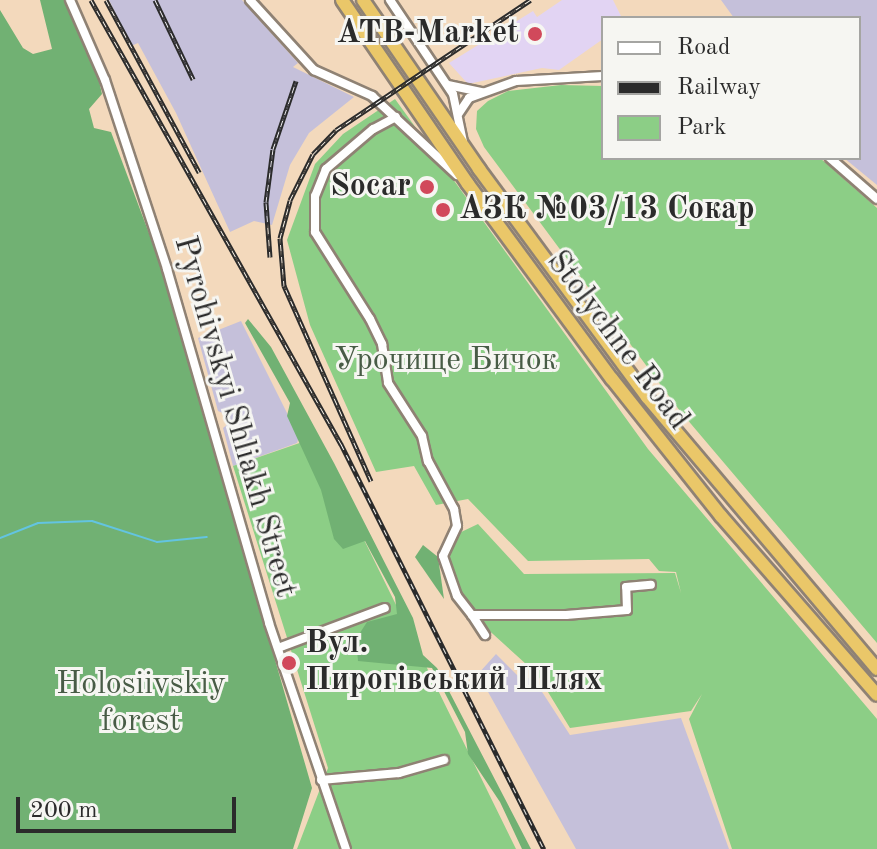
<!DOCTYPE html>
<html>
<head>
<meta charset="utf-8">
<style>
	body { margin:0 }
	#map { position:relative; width:877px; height:849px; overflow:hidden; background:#f3d9bc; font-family:"Old Standard TT",serif }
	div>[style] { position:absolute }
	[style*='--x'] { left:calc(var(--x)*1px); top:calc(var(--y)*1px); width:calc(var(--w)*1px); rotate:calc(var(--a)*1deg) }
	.built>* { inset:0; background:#e2d4f3 }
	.industrial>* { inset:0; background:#c5c0da }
	.green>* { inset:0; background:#8cce86 }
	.forest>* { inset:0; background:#71b173 }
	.stream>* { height:2px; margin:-1px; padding:0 1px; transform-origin:1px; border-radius:1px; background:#63c4e1 }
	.roads { filter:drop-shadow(2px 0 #8f8274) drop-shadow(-2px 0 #8f8274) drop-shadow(0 2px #8f8274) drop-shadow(0 -2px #8f8274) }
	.minor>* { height:8px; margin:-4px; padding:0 4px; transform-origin:4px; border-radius:4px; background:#fff }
	.highway>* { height:12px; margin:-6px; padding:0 6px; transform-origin:6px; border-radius:6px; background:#eac769 }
	.rail>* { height:5px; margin-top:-2.5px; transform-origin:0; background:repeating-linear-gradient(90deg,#f6f6f2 0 6px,#2b2b2b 0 12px); box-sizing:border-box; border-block:2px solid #2b2b2b }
	.dots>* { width:22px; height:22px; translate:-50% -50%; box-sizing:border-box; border:4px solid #f6f6f2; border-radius:50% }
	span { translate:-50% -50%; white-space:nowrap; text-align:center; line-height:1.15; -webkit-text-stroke:6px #f6f6f2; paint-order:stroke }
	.poi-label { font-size:32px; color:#2b2b2b; font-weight:700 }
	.right { translate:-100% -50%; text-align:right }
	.left { translate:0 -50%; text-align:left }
	.street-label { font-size:32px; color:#2b2b2b }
	.park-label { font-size:32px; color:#485c46 }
	.legend { position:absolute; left:601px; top:16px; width:260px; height:144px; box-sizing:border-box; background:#f6f6f2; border:2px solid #a5a5a2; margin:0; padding:10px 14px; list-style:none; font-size:24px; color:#2b2b2b }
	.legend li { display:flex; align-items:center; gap:16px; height:40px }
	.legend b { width:40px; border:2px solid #a5a5a2 }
	.scale { position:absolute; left:16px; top:797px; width:220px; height:36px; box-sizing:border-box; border:4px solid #2b2b2b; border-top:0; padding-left:10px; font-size:24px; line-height:28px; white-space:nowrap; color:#2b2b2b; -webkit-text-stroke:6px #f6f6f2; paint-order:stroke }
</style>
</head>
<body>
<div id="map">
	<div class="built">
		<i style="clip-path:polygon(562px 0,613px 0,622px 18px,603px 18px,603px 39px,559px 70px,542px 68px,468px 84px,449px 63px,533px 11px,537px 17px)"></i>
	</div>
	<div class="industrial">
		<i style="clip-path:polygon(109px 0,242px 0,298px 63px,293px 67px,354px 97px,309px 133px,290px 165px,272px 225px,254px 221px,230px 232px,176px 113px,138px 43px,131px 46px)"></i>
		<i style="clip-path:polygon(721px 0,877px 0,877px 185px,844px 158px,859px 158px,859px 18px,734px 18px)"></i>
		<i style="clip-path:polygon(241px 321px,299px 437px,297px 443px,233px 466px,223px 428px,229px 423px,227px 415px,218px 411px,198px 338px)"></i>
		<i style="clip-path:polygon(496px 654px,520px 678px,533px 678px,570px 735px,681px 718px,729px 849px,576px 849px,478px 674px)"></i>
	</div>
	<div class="green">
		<i style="clip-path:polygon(561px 85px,603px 86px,603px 158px,820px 158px,877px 208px,877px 643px,680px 411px,484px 147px,476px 129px,477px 111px,488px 101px,508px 91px)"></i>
		<i style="clip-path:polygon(395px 99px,648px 449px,877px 719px,877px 849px,732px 849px,689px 719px,702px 694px,691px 711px,570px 728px,537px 674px,461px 605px,445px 554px,457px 534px,478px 524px,524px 574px,675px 573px,681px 593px,676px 572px,659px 571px,649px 559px,528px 561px,468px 499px,436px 505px,414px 466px,376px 472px,310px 325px,287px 240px,315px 164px,343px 134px)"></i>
		<i style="clip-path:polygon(314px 438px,516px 849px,297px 849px,328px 768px,233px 466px)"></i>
	</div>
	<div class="forest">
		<i style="clip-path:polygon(40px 0,65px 0,95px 63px,102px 94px,89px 109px,94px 128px,111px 132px,162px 268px,312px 788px,293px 849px,0 849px,0 10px,23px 48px,33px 54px,52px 49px)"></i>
		<i style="clip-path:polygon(248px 319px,271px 347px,334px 463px,413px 618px,423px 655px,437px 668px,531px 849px,522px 849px,500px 802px,468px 754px,465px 732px,432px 668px,358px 661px,356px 639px,367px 622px,397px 614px,395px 597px,365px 541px,343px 549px,334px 539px,321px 490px,287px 416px,290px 403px,245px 323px)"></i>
		<i style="clip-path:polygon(423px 545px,438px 557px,444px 599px,415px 557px)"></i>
	</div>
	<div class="stream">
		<i style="--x:0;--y:538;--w:41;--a:-21.5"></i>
		<i style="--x:38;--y:523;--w:54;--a:-2.1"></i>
		<i style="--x:92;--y:521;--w:68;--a:17.9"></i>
		<i style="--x:157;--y:542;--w:50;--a:-5.7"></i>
	</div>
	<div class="roads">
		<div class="minor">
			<i style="--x:70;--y:0;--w:87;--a:66.4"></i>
			<i style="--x:105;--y:80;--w:199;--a:71.8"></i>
			<i style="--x:167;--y:269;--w:368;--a:73.9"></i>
			<i style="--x:269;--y:623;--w:239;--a:71.2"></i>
			<i style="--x:250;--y:0;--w:95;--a:47.6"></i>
			<i style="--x:314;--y:70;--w:64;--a:24.1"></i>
			<i style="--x:372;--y:96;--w:116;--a:42.9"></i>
			<i style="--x:390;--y:0;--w:113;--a:56.2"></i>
			<i style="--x:453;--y:94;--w:49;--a:78.2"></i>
			<i style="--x:448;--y:85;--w:35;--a:12"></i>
			<i style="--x:459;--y:113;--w:18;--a:-56"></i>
			<i style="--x:469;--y:98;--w:50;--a:-19.9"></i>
			<i style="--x:516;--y:81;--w:87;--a:-3.3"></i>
			<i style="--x:396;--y:117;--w:26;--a:152"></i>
			<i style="--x:373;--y:129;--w:62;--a:139.6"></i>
			<i style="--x:326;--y:169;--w:29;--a:112"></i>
			<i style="--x:315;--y:196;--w:36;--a:90"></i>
			<i style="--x:315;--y:232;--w:103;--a:57.7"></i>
			<i style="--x:370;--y:319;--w:28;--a:64"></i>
			<i style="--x:382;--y:344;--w:39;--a:81"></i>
			<i style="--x:388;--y:383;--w:63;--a:57.3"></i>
			<i style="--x:422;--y:436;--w:26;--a:77"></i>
			<i style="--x:428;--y:461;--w:55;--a:61.6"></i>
			<i style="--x:454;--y:509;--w:17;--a:80"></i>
			<i style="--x:457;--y:526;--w:33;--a:115"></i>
			<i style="--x:443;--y:556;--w:42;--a:70.7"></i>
			<i style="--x:457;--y:596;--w:24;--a:52"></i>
			<i style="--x:472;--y:615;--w:94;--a:0"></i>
			<i style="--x:566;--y:615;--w:61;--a:-4.7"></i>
			<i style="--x:627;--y:610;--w:23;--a:-92"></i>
			<i style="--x:626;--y:587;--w:25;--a:-5"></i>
			<i style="--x:830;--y:158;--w:62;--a:41.1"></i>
			<i style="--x:472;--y:615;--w:24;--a:57"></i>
			<i style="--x:278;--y:648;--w:114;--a:-20.5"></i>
			<i style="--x:321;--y:780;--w:78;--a:-5.1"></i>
			<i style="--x:399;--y:773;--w:47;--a:-16.1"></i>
		</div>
		<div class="highway">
			<i style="--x:342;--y:0;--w:223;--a:55.6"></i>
			<i style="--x:468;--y:184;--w:242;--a:53.6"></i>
			<i style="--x:612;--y:379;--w:175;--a:51.5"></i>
			<i style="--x:721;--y:516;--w:237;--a:48.9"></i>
			<i style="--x:363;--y:0;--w:205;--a:55.5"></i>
			<i style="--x:479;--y:169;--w:283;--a:53.6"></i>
			<i style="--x:647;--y:397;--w:356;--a:49.8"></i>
		</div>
	</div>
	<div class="rail">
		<i style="--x:91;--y:0;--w:510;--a:60.62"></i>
		<i style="--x:341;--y:444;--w:453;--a:63.4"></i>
		<i style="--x:106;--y:0;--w:196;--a:61.6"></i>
		<i style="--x:155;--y:0;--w:88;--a:64.3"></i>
		<i style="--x:270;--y:257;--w:55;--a:-94.2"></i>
		<i style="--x:266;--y:202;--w:53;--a:-82.5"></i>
		<i style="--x:273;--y:149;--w:72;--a:-71.3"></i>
		<i style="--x:371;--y:481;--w:214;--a:-114"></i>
		<i style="--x:284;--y:286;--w:48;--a:-94.8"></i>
		<i style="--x:280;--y:238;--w:39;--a:-75"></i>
		<i style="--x:290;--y:200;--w:51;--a:-63.4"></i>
		<i style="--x:313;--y:154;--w:33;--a:-46"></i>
		<i style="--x:336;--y:130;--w:234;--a:-33.8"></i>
	</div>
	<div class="dots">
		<i style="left:535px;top:34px;background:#d1495b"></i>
		<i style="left:427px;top:187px;background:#d1495b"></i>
		<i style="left:443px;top:210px;background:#d1495b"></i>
		<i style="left:289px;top:663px;background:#d1495b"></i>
	</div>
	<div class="poi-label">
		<span class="right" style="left:519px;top:34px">ATB-Market</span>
		<span class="right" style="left:411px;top:187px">Socar</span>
		<span class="left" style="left:459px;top:210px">АЗК №03/13 Сокар</span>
		<span class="left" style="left:305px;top:663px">Вул.<br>Пирогівський Шлях</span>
	</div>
	<div class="street-label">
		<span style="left:617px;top:341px;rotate:53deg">Stolychne Road</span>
		<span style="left:234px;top:417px;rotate:74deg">Pyrohivskyi Shliakh Street</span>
	</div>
	<div class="park-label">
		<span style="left:446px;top:361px">Урочище Бичок</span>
		<span style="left:141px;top:704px">Holosiivskiy<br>forest</span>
	</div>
	<ul class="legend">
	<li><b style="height:10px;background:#fff"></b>Road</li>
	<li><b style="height:10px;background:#2b2b2b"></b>Railway</li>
	<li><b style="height:22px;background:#8cce86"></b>Park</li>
	</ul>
	<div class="scale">200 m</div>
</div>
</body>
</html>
